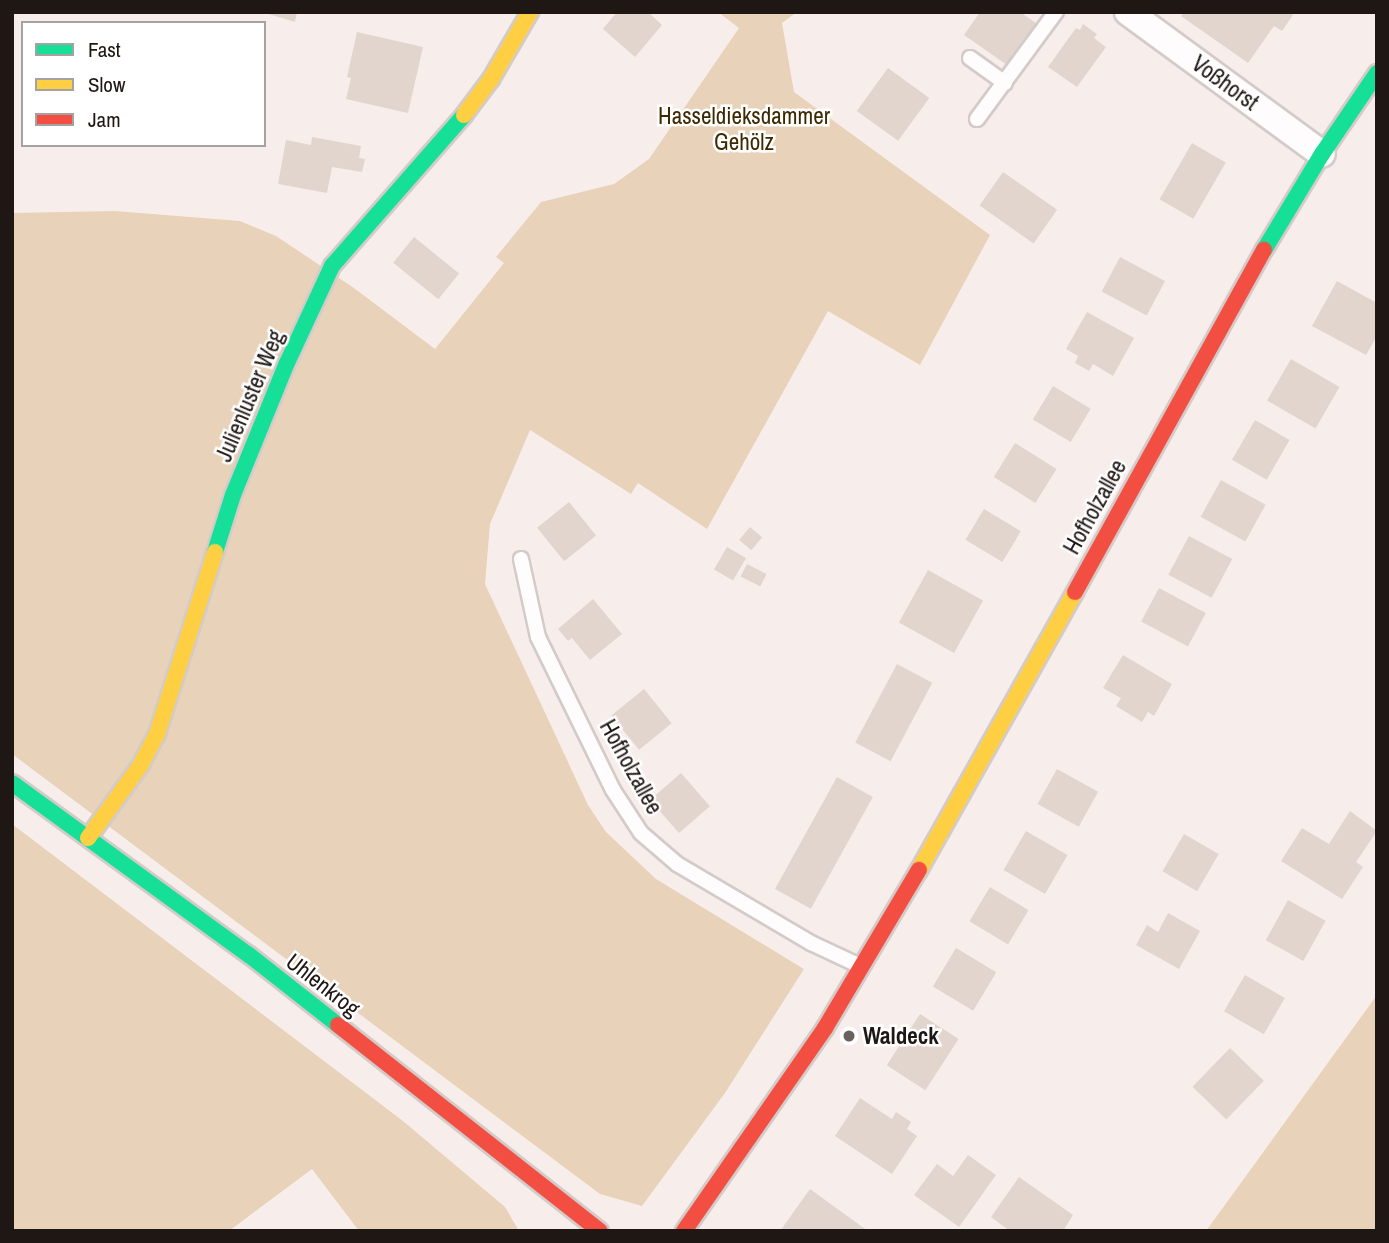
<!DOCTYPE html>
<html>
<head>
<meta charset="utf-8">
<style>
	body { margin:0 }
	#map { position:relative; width:1389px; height:1243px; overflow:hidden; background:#f7eeeb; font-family:"Archivo Narrow",sans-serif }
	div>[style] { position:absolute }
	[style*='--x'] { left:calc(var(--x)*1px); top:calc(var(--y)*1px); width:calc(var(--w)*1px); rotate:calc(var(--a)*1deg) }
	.green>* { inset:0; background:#e8d3ba }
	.building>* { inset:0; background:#e2d5cd; transform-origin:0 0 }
	.roads { filter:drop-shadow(2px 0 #d4cbc9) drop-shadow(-2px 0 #d4cbc9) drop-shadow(0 2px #d4cbc9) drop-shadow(0 -2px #d4cbc9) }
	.lane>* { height:14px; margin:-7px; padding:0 7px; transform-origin:7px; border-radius:7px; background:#fefcfc }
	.street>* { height:26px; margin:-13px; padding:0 13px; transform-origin:13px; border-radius:13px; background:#fefcfc }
	.fast>* { height:16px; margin:-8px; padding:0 8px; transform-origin:8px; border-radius:8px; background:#16e098 }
	.slow>* { height:16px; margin:-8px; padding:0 8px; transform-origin:8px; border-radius:8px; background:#ffcf43 }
	.jam>* { height:16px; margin:-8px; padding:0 8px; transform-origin:8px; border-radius:8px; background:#f24e42 }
	.dots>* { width:19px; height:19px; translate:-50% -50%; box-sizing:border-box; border:4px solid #fff; border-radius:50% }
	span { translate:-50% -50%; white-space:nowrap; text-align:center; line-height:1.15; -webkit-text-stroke:5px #fff; paint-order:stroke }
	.street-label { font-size:23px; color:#1e1714 }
	.park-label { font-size:23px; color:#3d2800 }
	.poi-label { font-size:23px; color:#1e1714; font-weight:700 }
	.left { translate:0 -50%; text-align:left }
	.frame { position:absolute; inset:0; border:14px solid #1e1714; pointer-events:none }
	.legend { position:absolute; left:21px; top:21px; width:245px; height:126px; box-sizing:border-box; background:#fff; border:2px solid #a5a2a1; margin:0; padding:9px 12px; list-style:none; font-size:21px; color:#1e1714 }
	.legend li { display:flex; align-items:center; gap:14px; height:35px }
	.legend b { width:35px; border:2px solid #a5a2a1 }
</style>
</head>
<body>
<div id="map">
	<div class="green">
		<i style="clip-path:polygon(718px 12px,797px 12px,782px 23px,794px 92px,990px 235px,920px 365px,828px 311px,707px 529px,638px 483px,631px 494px,530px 430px,490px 524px,485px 584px,588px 805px,606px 832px,656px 879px,804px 969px,725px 1093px,642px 1206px,600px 1194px,12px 754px,12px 213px,115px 211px,240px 221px,276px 236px,354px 288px,435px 349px,504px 263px,496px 257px,541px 202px,614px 184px,649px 159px,739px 28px)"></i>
		<i style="clip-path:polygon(12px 824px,403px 1121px,505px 1207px,519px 1231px,359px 1231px,312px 1169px,229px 1231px,12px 1231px)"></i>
		<i style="clip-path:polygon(1377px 995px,1377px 1231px,1206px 1231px)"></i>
	</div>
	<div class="building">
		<i style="clip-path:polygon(262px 12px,297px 12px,295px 22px)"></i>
		<i style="clip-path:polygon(617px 12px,648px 12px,662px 25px,635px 57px,603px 29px)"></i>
		<i style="clip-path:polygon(980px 12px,1020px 12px,1036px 23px,1007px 65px,964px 35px)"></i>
		<i style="clip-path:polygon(1184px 12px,1289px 12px,1293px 15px,1282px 31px,1274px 26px,1248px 63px,1181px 16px)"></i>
		<i style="clip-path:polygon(1083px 24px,1097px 34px,1094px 38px,1106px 47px,1077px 87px,1048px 67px,1076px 28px,1080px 30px)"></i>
		<i style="clip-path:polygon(357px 32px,423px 47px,408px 113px,346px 99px,351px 78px,347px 77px)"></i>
		<i style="left:888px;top:68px;width:51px;height:53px;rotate:36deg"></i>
		<i style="clip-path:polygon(312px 137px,361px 146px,359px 158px,365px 159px,362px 172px,332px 167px,327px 193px,278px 184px,286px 140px,311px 145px)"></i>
		<i style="left:1192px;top:143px;width:39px;height:65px;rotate:30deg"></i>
		<i style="left:1003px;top:172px;width:66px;height:41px;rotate:35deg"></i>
		<i style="left:414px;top:237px;width:58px;height:33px;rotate:39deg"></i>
		<i style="left:1120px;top:257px;width:51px;height:39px;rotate:28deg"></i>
		<i style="clip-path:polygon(1337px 281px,1377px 303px,1377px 336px,1366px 355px,1312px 326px)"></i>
		<i style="clip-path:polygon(1087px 312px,1134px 338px,1113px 376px,1093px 364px,1089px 371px,1075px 363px,1078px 356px,1066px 349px)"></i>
		<i style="left:1291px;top:359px;width:56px;height:48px;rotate:30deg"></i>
		<i style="left:1053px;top:386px;width:44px;height:39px;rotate:31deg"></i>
		<i style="left:1255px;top:420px;width:40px;height:46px;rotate:30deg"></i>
		<i style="left:1015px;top:443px;width:49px;height:40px;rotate:32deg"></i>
		<i style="left:1221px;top:480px;width:51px;height:42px;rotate:29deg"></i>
		<i style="left:569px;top:502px;width:43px;height:41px;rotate:51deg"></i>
		<i style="left:984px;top:509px;width:43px;height:36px;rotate:31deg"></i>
		<i style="left:750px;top:527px;width:16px;height:17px;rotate:40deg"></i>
		<i style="left:1189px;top:536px;width:49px;height:44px;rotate:28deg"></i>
		<i style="left:727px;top:547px;width:22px;height:26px;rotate:30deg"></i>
		<i style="left:747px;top:564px;width:22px;height:14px;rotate:27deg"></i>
		<i style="left:928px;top:570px;width:63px;height:60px;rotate:29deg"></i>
		<i style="left:1159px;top:588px;width:53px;height:38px;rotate:28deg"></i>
		<i style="clip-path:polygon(593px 599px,622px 634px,590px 660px,572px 638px,568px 641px,558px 629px)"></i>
		<i style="clip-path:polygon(1123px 655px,1172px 684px,1154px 716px,1148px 712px,1142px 722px,1116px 706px,1121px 698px,1103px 688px)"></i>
		<i style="left:897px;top:664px;width:40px;height:89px;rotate:28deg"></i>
		<i style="left:644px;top:689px;width:44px;height:42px;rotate:51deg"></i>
		<i style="left:1057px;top:769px;width:47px;height:40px;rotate:29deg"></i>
		<i style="left:681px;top:773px;width:44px;height:41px;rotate:49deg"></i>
		<i style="left:837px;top:777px;width:41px;height:128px;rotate:29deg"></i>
		<i style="clip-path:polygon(1350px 811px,1377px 831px,1356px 862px,1363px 867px,1342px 899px,1281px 861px,1302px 828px,1329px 844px)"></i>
		<i style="left:1026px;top:831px;width:48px;height:45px;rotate:30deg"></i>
		<i style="left:1184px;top:834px;width:40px;height:43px;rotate:30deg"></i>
		<i style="left:990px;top:887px;width:45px;height:40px;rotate:31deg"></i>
		<i style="left:1288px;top:900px;width:43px;height:46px;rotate:29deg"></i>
		<i style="clip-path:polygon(1168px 913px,1200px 931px,1179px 969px,1136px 945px,1147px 925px,1158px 932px)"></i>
		<i style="left:956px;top:948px;width:47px;height:45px;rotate:31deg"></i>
		<i style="left:1245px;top:975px;width:46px;height:42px;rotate:30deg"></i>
		<i style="left:920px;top:1014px;width:46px;height:61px;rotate:33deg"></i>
		<i style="left:1230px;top:1048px;width:47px;height:54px;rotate:44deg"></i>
		<i style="clip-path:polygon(860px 1098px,892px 1119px,896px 1112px,911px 1122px,907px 1129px,917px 1136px,892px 1174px,835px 1136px)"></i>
		<i style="clip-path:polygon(968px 1155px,996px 1175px,959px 1227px,914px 1195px,937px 1164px,953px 1176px)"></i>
		<i style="clip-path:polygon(1019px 1177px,1073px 1215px,1063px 1231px,1010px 1231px,991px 1217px)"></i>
		<i style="clip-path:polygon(810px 1189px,868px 1231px,780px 1231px)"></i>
	</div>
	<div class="roads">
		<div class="lane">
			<i style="--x:970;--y:58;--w:43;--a:35.5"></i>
			<i style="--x:977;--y:119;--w:133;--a:-53.6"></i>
			<i style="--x:521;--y:559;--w:80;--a:77.7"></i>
			<i style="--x:538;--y:637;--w:170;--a:63.9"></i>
			<i style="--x:613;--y:790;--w:51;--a:56.9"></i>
			<i style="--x:641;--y:833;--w:48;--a:40.7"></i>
			<i style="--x:677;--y:864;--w:156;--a:30.5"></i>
			<i style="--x:811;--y:943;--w:54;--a:25.1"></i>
		</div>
		<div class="street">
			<i style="--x:1128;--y:12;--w:240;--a:36.2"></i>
		</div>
		<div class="fast">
			<i style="--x:1264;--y:250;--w:112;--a:-58.9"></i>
			<i style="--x:1322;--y:154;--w:98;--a:-55.8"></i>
			<i style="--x:215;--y:552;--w:60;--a:-72.5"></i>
			<i style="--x:233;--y:495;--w:143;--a:-67.8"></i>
			<i style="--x:287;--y:363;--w:107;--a:-65.1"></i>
			<i style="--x:332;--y:266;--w:201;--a:-48.8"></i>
			<i style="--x:12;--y:783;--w:293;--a:36"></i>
			<i style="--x:249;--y:955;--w:113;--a:38.2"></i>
		</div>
		<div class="slow">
			<i style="--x:464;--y:115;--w:45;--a:-53.1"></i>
			<i style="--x:491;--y:79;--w:78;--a:-59.8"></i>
			<i style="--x:88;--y:838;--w:89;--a:-54.2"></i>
			<i style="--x:140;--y:766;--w:36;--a:-62"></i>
			<i style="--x:157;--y:734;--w:191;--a:-72.3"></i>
			<i style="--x:919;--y:870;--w:319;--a:-60.7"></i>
		</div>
		<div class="jam">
			<i style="--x:1075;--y:592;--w:391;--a:-61.1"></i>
			<i style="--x:338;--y:1025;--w:333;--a:38.2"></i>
			<i style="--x:684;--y:1231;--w:247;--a:-55.2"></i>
			<i style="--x:825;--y:1028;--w:184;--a:-59.3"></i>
		</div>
	</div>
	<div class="dots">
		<i style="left:849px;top:1036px;background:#6a625f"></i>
	</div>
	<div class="street-label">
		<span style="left:1225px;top:83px;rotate:36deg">Voßhorst</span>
		<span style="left:250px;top:396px;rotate:-67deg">Julienluster Weg</span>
		<span style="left:1095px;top:507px;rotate:-61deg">Hofholzallee</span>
		<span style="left:631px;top:767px;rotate:61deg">Hofholzallee</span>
		<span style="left:323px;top:985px;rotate:38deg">Uhlenkrog</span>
	</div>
	<div class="park-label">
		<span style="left:744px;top:129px">Hasseldieksdammer<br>Gehölz</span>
	</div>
	<div class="poi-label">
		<span class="left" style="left:863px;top:1036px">Waldeck</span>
	</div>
	<div class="frame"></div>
	<ul class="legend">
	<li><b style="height:9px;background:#16e098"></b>Fast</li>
	<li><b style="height:9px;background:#ffcf43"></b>Slow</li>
	<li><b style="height:9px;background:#f24e42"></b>Jam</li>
	</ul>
</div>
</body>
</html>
